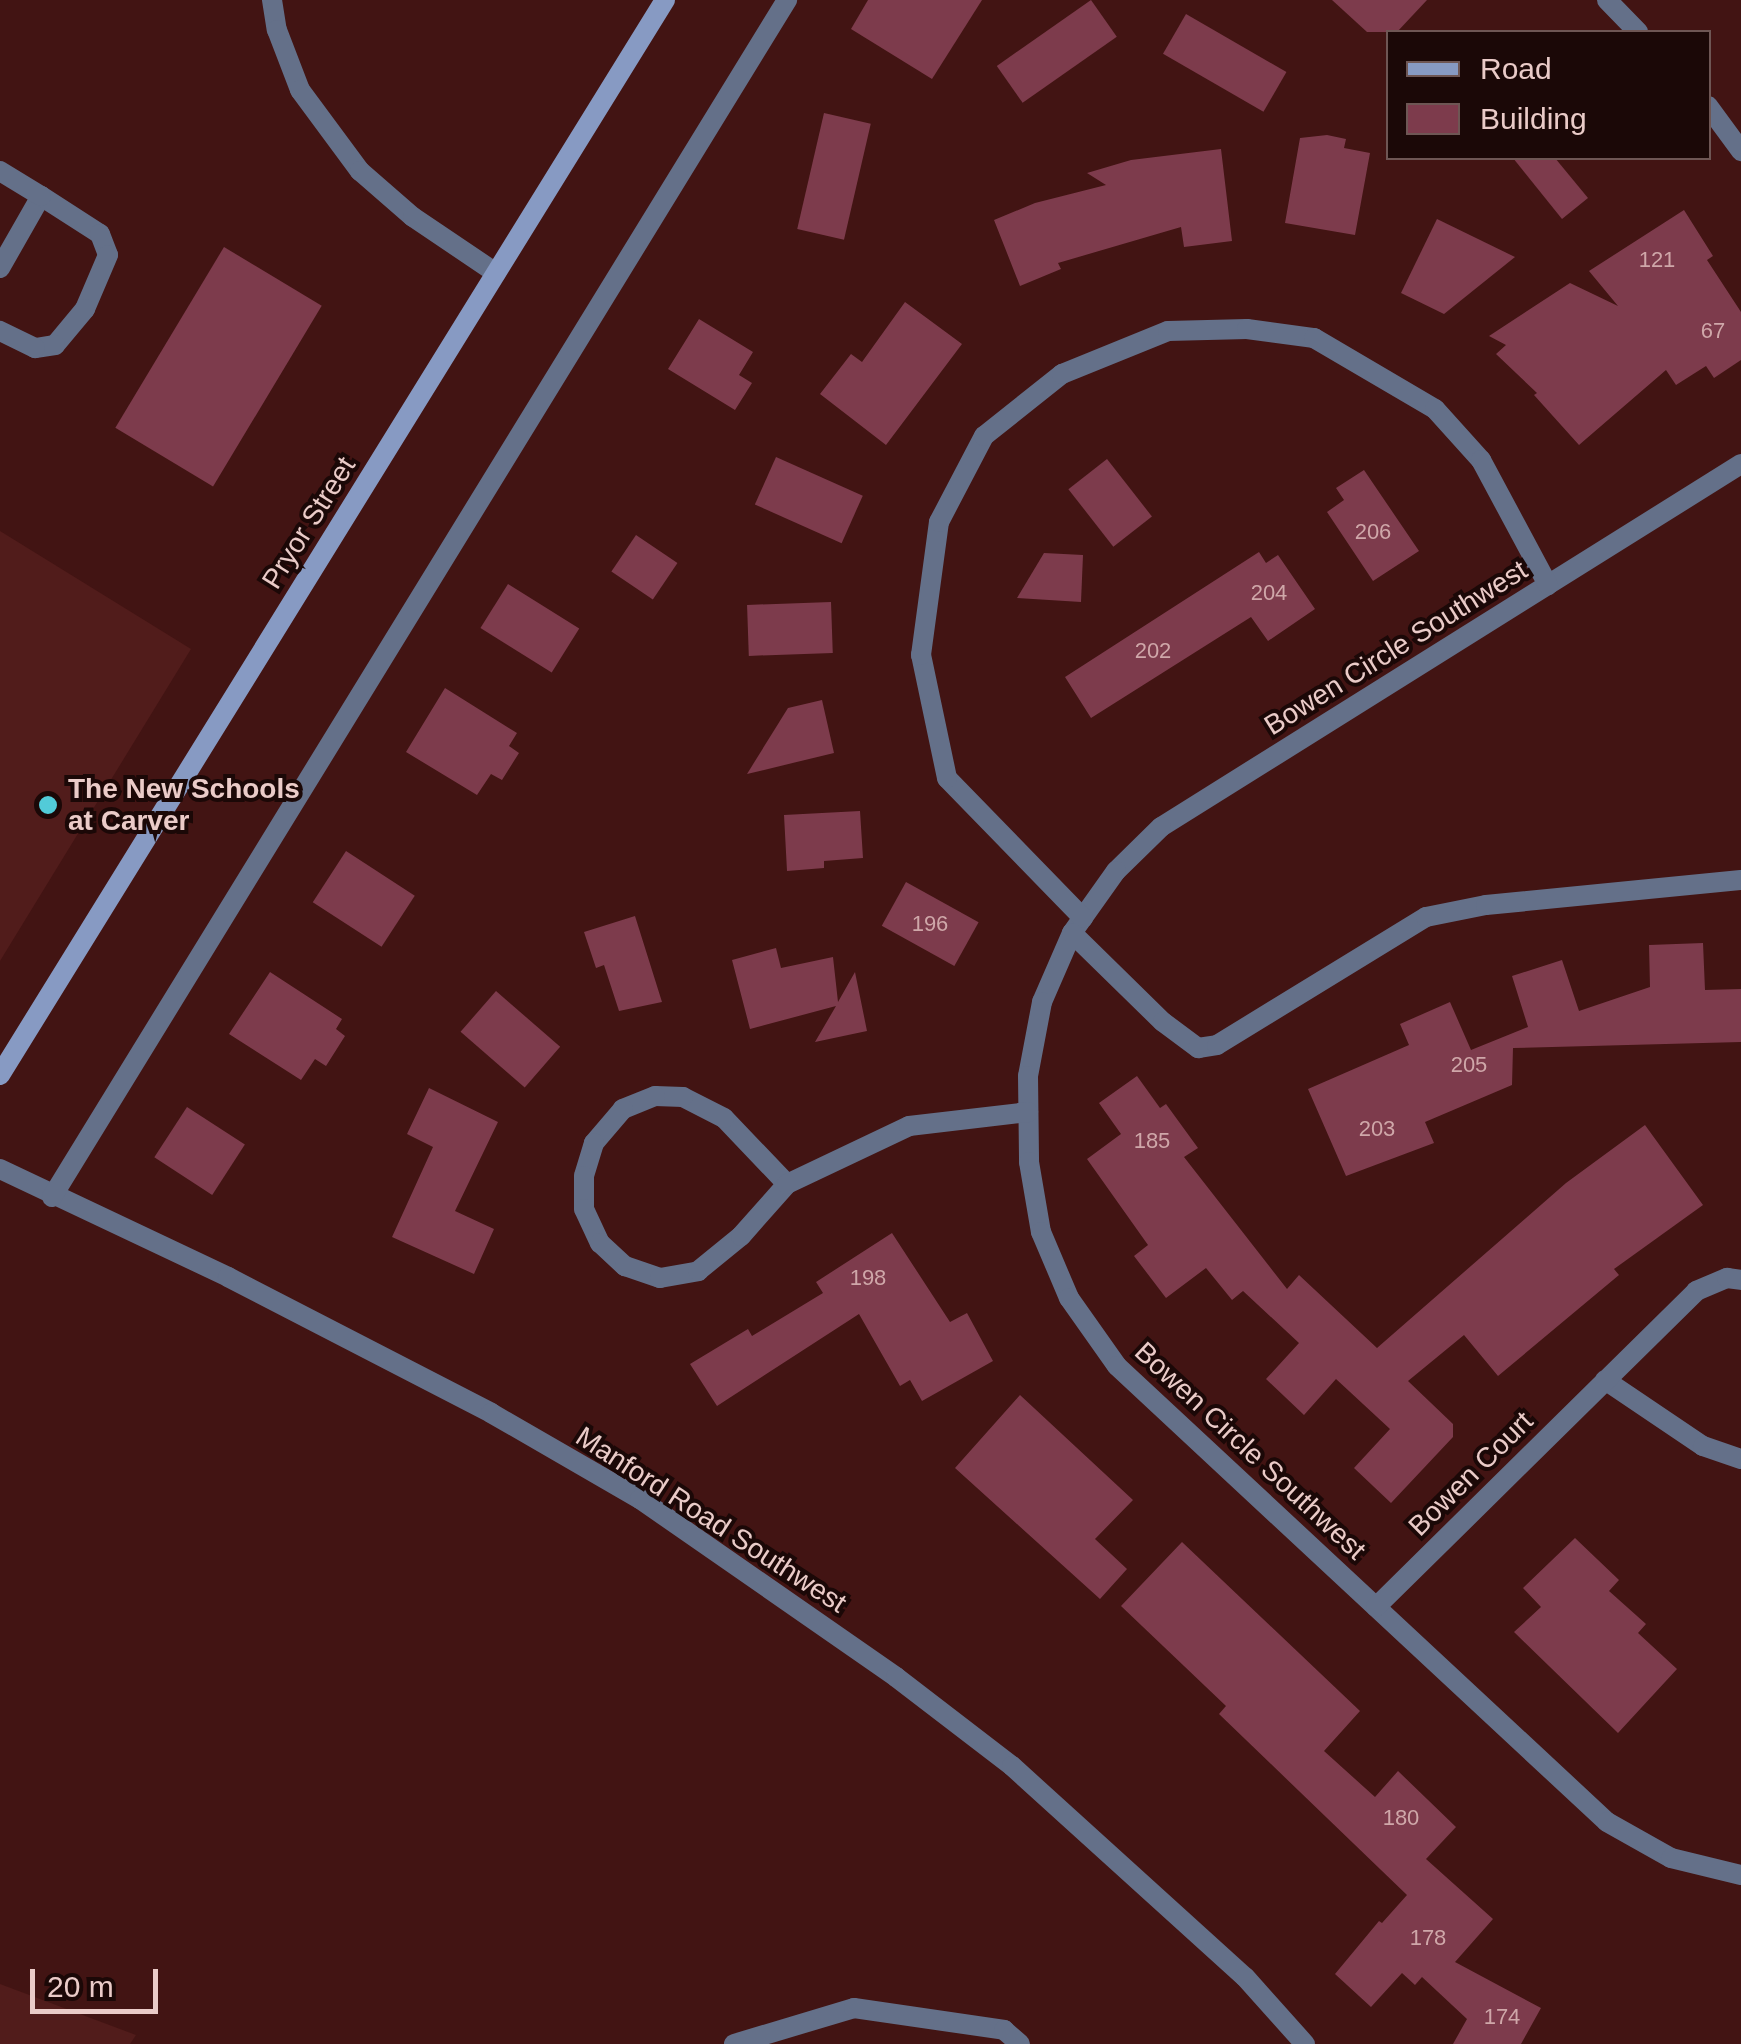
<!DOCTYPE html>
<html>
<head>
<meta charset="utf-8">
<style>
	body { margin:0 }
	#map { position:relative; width:1741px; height:2044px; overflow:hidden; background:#421413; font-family:Arial,sans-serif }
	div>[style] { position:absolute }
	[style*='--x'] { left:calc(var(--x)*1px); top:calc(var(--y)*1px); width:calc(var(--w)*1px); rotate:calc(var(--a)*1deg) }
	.built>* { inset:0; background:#511c1b }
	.building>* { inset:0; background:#7d3b4c; transform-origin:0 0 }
	.lane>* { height:20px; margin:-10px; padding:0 10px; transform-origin:10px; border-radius:10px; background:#647089 }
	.street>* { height:20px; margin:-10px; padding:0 10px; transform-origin:10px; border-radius:10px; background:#647089 }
	.secondary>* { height:20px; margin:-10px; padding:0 10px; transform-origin:10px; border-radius:10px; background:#879ac3 }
	.dots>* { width:28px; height:28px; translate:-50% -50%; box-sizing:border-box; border:5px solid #1b0807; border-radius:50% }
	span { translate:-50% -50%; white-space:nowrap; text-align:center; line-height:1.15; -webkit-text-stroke:8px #1b0807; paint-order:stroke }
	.number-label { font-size:22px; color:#cfa7a9 }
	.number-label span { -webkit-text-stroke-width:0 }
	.street-label { font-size:28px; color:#eacbc8 }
	.poi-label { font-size:28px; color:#eacbc8; font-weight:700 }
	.left { translate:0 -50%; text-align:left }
	.legend { position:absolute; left:1386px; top:30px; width:325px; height:130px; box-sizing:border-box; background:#1b0807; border:2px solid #6e5654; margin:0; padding:12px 18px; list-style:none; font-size:30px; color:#eacbc8 }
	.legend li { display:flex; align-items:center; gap:20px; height:50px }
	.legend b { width:50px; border:2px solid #6e5654 }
	.scale { position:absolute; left:30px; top:1969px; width:128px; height:45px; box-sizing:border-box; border:5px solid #eacbc8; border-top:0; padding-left:12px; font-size:30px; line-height:35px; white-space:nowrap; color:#eacbc8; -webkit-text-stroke:8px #1b0807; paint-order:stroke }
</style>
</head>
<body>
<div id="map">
	<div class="built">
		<i style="clip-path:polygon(0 531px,191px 649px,0 961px)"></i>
		<i style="clip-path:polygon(0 1984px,136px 2035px,130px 2044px,0 2044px)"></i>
	</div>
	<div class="building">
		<i style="clip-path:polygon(868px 0,982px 0,932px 79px,851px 29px)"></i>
		<i style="left:1091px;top:0;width:45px;height:115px;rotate:55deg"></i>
		<i style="clip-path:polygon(1332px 0,1427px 0,1397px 32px,1367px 32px)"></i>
		<i style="left:1186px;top:14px;width:116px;height:46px;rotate:30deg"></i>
		<i style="left:824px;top:113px;width:48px;height:119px;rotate:13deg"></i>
		<i style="clip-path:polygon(1327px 135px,1346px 139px,1344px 148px,1370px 153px,1355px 235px,1285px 223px,1300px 138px)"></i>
		<i style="clip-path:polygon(1221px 149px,1232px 241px,1184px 247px,1181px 227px,1058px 263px,1061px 269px,1020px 286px,994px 220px,1035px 203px,1106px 185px,1087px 173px,1131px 160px)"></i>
		<i style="clip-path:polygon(1513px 158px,1555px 158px,1588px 198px,1562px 219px)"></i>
		<i style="clip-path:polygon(1684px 210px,1713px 256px,1707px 260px,1741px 312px,1741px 360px,1714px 378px,1706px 366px,1676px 385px,1666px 370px,1579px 445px,1534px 395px,1537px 393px,1496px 354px,1506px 345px,1489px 336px,1570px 283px,1618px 306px,1589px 271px)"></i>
		<i style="clip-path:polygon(1437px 219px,1515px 257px,1444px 314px,1401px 293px)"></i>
		<i style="left:224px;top:247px;width:114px;height:211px;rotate:31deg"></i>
		<i style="clip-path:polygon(905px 302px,962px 344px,886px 445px,820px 394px,851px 354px,862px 362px)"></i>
		<i style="clip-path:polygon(699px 319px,753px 352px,739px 375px,752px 383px,735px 410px,668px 369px)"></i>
		<i style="left:776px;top:457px;width:95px;height:52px;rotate:24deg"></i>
		<i style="left:1107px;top:459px;width:73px;height:49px;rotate:52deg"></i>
		<i style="clip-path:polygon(1364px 470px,1419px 551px,1373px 581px,1327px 512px,1344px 500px,1336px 488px)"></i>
		<i style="left:636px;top:535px;width:50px;height:44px;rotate:34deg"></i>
		<i style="clip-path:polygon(1259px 552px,1266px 563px,1278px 555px,1315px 609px,1268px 641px,1251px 617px,1091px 718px,1065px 677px)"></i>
		<i style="clip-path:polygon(1044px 553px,1083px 555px,1081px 602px,1017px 598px)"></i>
		<i style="left:508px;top:584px;width:84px;height:52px;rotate:32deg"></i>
		<i style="left:831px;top:602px;width:51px;height:84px;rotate:88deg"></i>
		<i style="clip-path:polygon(445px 688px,517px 733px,509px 746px,519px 753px,502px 780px,491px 774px,477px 795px,406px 752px)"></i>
		<i style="clip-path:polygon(822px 700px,834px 753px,747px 774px,788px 708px)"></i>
		<i style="clip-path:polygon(860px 811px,863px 858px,824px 861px,824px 868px,787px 871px,784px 815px)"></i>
		<i style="left:346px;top:851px;width:82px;height:61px;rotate:33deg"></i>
		<i style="left:906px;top:882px;width:83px;height:50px;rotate:29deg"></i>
		<i style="clip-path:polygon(635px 916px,662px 1002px,619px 1011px,604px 965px,596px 968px,584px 932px)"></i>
		<i style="clip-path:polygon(1703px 943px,1705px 990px,1741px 989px,1741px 1042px,1513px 1048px,1512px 1085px,1425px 1122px,1434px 1143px,1346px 1176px,1308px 1089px,1409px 1045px,1400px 1024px,1450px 1002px,1471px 1050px,1528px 1027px,1512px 976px,1562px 960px,1579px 1011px,1650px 987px,1649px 945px)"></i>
		<i style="clip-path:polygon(776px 948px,781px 968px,833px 957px,838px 1002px,855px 972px,867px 1031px,815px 1042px,836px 1006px,750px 1029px,732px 960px)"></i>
		<i style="clip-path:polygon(270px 972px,342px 1019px,336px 1029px,345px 1036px,326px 1066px,315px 1059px,301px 1080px,229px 1034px)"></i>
		<i style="left:496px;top:991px;width:85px;height:54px;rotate:41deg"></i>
		<i style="clip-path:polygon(1137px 1076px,1160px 1108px,1166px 1104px,1198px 1148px,1184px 1157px,1287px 1289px,1299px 1275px,1377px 1348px,1566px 1183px,1645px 1125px,1703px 1205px,1614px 1269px,1619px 1275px,1498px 1376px,1464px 1335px,1408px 1381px,1453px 1424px,1453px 1437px,1391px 1503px,1354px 1468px,1390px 1429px,1336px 1379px,1304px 1415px,1266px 1379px,1299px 1343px,1243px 1291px,1232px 1300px,1206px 1268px,1166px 1298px,1134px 1256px,1148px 1245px,1087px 1159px,1121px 1134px,1099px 1103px)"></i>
		<i style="clip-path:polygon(429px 1088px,498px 1122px,455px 1211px,494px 1229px,474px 1274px,392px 1237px,433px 1147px,407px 1134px)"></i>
		<i style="left:187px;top:1107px;width:69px;height:60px;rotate:33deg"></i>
		<i style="clip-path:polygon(892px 1233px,950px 1322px,967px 1313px,993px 1361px,922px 1401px,910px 1380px,900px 1386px,859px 1314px,717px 1406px,690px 1364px,748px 1329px,752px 1336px,823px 1293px,816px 1282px)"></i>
		<i style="clip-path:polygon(1020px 1395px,1133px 1500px,1095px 1539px,1127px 1569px,1100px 1599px,955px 1468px)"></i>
		<i style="clip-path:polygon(1575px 1538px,1619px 1580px,1609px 1591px,1646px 1624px,1638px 1633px,1677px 1669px,1618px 1733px,1514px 1632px,1541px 1607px,1523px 1588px)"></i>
		<i style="clip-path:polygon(1182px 1542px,1360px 1711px,1324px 1751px,1375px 1797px,1398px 1771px,1456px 1827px,1426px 1859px,1493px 1919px,1455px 1962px,1541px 2008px,1521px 2044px,1453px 2044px,1467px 2019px,1422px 1977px,1415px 1985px,1402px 1973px,1371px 2007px,1335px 1974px,1379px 1921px,1382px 1923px,1407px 1895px,1219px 1714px,1226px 1706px,1121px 1606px)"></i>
	</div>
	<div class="lane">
		<i style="--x:0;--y:268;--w:83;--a:-60.3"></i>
		<i style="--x:41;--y:196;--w:70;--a:32.8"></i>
		<i style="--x:100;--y:234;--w:22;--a:69"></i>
		<i style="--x:108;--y:255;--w:59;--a:113.1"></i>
		<i style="--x:85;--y:309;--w:47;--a:129.8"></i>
		<i style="--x:55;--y:345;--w:20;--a:171"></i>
		<i style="--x:35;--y:348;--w:39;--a:-154"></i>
	</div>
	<div class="street">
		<i style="--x:272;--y:0;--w:30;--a:81"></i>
		<i style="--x:277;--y:30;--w:64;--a:69"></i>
		<i style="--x:300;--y:90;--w:101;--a:53.5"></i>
		<i style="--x:360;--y:171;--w:70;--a:41"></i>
		<i style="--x:413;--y:217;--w:100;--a:34"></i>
		<i style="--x:1607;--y:0;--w:45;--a:45.9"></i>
		<i style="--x:1708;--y:106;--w:56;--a:53.7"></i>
		<i style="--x:0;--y:171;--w:48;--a:31.4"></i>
		<i style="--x:1741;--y:464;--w:684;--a:147.96"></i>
		<i style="--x:1161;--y:827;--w:63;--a:135.6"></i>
		<i style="--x:1116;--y:871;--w:76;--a:125.4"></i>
		<i style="--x:1072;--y:933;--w:75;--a:113.5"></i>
		<i style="--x:1042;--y:1002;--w:75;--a:100.7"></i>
		<i style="--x:1028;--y:1076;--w:86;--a:89.3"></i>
		<i style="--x:1029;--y:1162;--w:71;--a:80.3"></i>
		<i style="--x:1041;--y:1232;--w:72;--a:67"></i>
		<i style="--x:1069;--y:1298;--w:83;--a:54.8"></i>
		<i style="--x:1117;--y:1366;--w:669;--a:42.94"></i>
		<i style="--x:1607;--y:1822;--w:73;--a:29.4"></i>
		<i style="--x:1671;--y:1858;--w:72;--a:13.7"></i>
		<i style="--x:1083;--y:918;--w:195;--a:-134.2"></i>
		<i style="--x:947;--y:778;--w:126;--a:-101.9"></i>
		<i style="--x:921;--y:655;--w:134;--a:-82.3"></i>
		<i style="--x:939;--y:522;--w:97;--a:-62.4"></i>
		<i style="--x:984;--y:436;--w:100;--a:-38.5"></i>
		<i style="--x:1062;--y:374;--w:114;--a:-22.1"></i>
		<i style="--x:1168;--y:331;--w:79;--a:-1.5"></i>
		<i style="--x:1247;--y:329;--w:68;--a:7.7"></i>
		<i style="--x:1314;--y:338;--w:140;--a:30.4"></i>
		<i style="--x:1435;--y:409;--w:69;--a:48"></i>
		<i style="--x:1481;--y:460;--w:142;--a:61.8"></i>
		<i style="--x:1072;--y:933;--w:127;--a:44.4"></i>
		<i style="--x:1163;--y:1022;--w:44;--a:36.6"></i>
		<i style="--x:1198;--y:1048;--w:19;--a:-9"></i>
		<i style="--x:1217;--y:1045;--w:245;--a:-31.5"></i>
		<i style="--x:1426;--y:917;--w:61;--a:-11.3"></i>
		<i style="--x:1486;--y:905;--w:256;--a:-5.6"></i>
		<i style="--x:0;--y:1169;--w:252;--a:25.3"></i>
		<i style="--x:228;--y:1277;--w:296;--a:27.3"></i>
		<i style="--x:491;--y:1413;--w:172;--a:30"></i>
		<i style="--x:640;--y:1499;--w:312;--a:34.8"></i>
		<i style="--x:896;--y:1677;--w:146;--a:37.5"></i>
		<i style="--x:1012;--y:1766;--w:314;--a:42.2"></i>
		<i style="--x:1245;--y:1977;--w:90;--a:48.2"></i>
		<i style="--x:787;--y:1184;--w:91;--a:-133.7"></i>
		<i style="--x:724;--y:1118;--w:46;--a:-152.9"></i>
		<i style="--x:683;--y:1097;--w:28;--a:-178"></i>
		<i style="--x:655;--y:1096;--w:35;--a:158"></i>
		<i style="--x:623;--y:1109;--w:45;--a:130.5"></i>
		<i style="--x:594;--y:1143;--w:34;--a:107"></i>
		<i style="--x:584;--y:1176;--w:33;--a:90"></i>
		<i style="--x:584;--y:1209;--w:38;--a:65"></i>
		<i style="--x:600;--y:1243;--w:34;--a:43"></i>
		<i style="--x:625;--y:1266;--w:37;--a:19"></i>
		<i style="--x:660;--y:1278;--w:39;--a:-10"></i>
		<i style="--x:698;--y:1271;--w:55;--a:-39.1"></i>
		<i style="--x:741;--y:1236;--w:69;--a:-48.5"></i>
		<i style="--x:787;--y:1184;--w:135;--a:-25.4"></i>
		<i style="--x:909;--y:1126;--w:120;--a:-6.7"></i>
		<i style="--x:52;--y:1197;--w:1405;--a:-58.45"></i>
		<i style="--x:1605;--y:1380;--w:118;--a:34"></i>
		<i style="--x:1703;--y:1446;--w:40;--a:18.9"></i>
		<i style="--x:1376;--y:1607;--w:450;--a:-44.6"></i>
		<i style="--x:1696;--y:1291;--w:34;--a:-23"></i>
		<i style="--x:1727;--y:1278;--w:14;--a:8"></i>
		<i style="--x:734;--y:2044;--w:125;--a:-16.7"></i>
		<i style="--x:854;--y:2008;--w:152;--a:8.3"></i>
		<i style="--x:1004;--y:2030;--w:21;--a:41"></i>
	</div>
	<div class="secondary">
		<i style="--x:0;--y:1075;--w:1264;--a:-58.26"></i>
	</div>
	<div class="dots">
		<i style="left:48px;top:805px;background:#52cbd8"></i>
	</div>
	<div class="number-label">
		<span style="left:1657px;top:260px">121</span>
		<span style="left:1713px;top:331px">67</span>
		<span style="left:1373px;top:532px">206</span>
		<span style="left:1269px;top:593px">204</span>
		<span style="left:1153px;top:651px">202</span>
		<span style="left:930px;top:924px">196</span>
		<span style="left:1469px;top:1065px">205</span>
		<span style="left:1377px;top:1129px">203</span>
		<span style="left:1152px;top:1141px">185</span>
		<span style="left:868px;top:1278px">198</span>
		<span style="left:1401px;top:1818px">180</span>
		<span style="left:1428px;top:1938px">178</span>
		<span style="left:1502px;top:2017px">174</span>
	</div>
	<div class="street-label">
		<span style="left:309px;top:523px;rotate:-58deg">Pryor Street</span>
		<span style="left:1396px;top:648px;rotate:-32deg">Bowen Circle Southwest</span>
		<span style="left:1250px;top:1451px;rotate:43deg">Bowen Circle Southwest</span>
		<span style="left:1471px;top:1474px;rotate:-45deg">Bowen Court</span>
		<span style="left:711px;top:1520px;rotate:33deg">Manford Road Southwest</span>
	</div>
	<div class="poi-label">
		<span class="left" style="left:68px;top:805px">The New Schools<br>at Carver</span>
	</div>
	<ul class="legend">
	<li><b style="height:12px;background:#879ac3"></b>Road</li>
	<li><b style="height:28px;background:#7d3b4c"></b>Building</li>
	</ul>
	<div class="scale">20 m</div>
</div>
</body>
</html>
